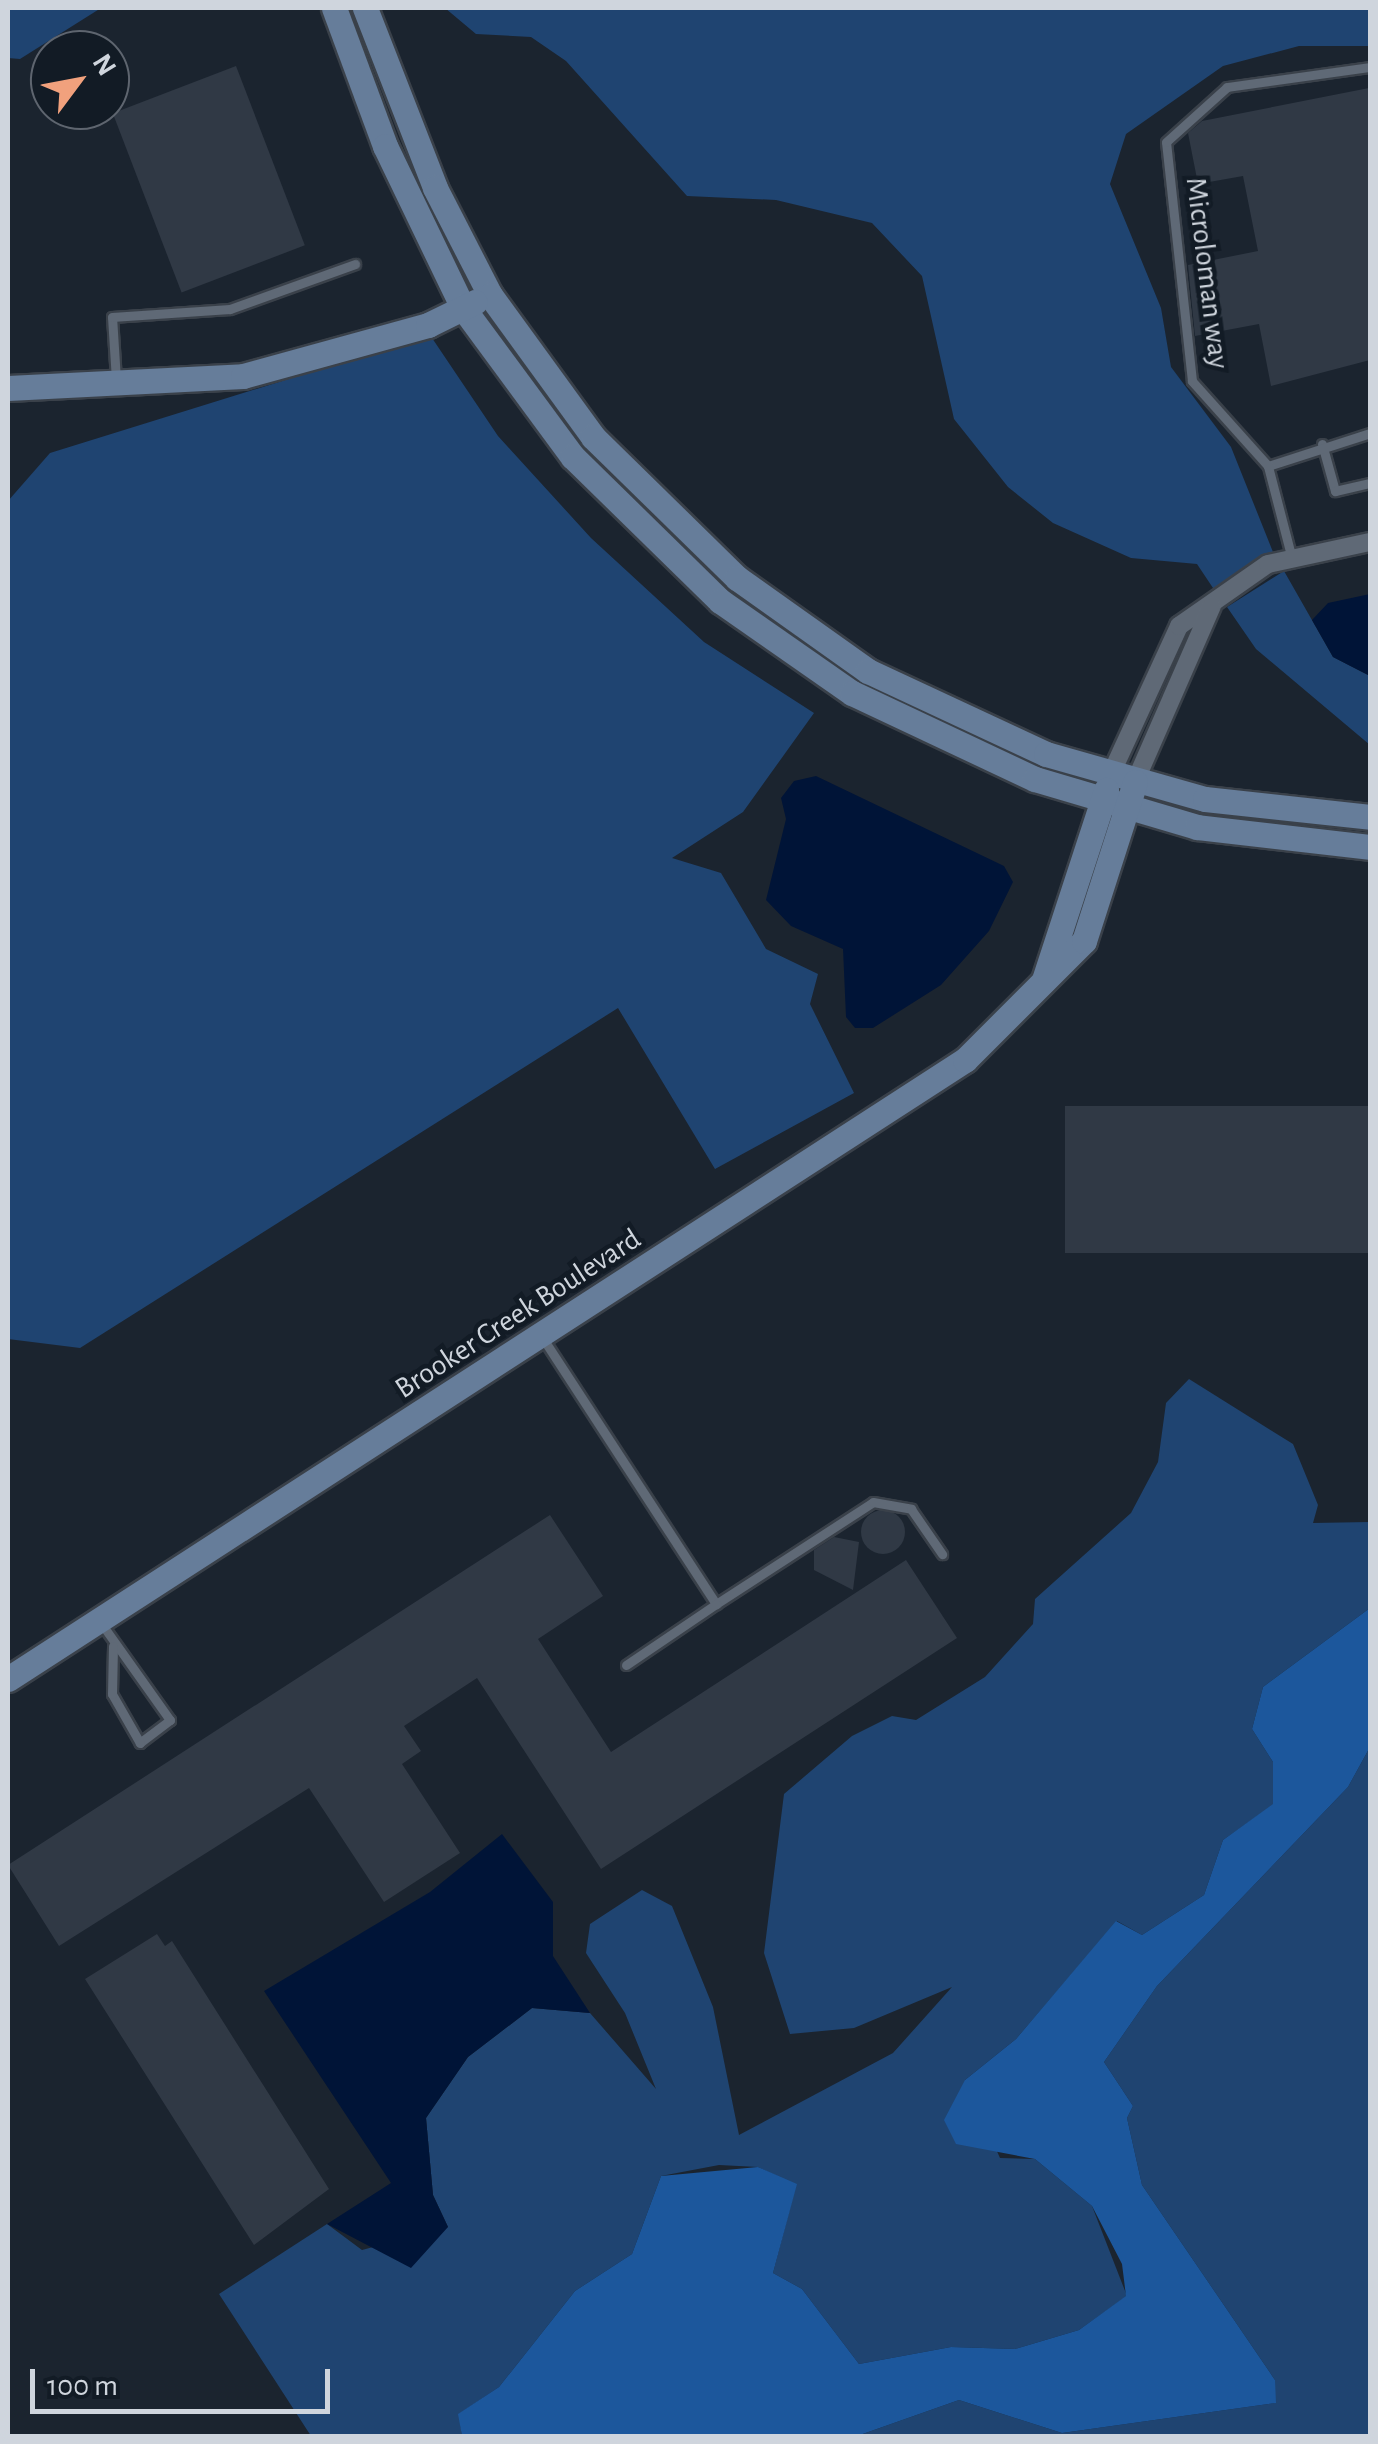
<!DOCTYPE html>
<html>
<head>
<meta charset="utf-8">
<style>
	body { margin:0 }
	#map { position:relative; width:1378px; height:2444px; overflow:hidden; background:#1b242f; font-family:"Alegreya Sans",sans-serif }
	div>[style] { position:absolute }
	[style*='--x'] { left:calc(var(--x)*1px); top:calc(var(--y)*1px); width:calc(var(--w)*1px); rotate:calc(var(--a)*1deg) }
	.green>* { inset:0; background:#1f4471 }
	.forest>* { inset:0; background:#1c579c }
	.water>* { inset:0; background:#001437 }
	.building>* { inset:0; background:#303945; transform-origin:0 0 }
	.round { border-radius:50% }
	.roads { filter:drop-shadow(2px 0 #3a414a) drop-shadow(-2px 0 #3a414a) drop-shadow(0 2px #3a414a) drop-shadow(0 -2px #3a414a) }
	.lane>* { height:9px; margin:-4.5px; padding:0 4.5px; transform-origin:4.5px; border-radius:4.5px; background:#5f6976 }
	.street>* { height:18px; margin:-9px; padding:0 9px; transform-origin:9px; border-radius:9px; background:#5f6976 }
	.secondary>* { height:25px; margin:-12.5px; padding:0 12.5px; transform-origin:12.5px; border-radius:12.5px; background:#667d9a }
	span { translate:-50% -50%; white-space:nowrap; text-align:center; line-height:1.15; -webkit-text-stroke:9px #121b25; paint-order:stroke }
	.street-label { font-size:30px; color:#cfd5dd }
	.frame { position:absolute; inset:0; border:10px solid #cfd5dd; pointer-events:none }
	.north { position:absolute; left:30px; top:30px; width:100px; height:100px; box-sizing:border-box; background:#121b25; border:2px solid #5e656f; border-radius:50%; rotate:58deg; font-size:28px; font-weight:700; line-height:40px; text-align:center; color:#cfd5dd }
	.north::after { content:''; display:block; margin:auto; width:35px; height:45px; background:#f1a17d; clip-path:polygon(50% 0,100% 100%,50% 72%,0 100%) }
	.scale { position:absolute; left:30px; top:2369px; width:300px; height:45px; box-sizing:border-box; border:5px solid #cfd5dd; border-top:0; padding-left:12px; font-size:30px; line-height:35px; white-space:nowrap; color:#cfd5dd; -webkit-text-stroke:8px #121b25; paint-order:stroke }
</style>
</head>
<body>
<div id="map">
	<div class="green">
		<i style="clip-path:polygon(8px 8px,101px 8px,20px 59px,8px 58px)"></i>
		<i style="clip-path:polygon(445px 8px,1370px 8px,1370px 46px,1299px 46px,1223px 66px,1126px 134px,1110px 184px,1161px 308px,1171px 367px,1231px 447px,1273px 552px,1215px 591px,1197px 564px,1131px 558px,1053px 523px,1008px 487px,954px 419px,922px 276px,872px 223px,776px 200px,687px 196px,566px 61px,531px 37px,476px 34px)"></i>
		<i style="clip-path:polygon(430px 335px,498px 436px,591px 538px,704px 642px,814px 713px,743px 812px,672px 858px,721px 873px,766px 949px,818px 974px,810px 1004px,854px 1093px,715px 1169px,618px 1008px,80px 1348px,8px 1339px,8px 501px,50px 453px)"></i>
		<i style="clip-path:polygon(1284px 571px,1333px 657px,1370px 676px,1370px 745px,1256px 649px,1227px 607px)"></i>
		<i style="clip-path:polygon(1189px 1379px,1293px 1444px,1318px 1505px,1313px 1523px,1370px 1522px,1370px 1608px,1263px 1687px,1252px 1729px,1273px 1762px,1273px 1805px,1223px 1840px,1204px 1895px,1142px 1935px,1117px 1921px,1016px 2039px,965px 2080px,1000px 2158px,1035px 2159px,1092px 2206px,1127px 2296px,1079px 2330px,1015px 2349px,951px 2347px,859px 2364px,802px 2289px,773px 2273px,796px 2185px,758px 2167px,719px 2165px,661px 2176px,632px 2254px,575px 2291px,499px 2387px,459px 2414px,462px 2436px,311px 2436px,219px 2294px,327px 2224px,362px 2250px,448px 2227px,433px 2195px,426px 2118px,468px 2057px,532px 2008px,590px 2013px,656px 2089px,625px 2013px,586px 1953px,590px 1924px,642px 1890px,672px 1906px,713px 2007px,739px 2135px,893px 2053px,952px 1987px,854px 2028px,790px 2034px,764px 1953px,784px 1794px,852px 1736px,892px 1716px,916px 1720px,985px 1677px,1033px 1624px,1035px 1599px,1131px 1513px,1158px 1462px,1166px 1403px)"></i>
		<i style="clip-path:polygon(1370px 1747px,1370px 2436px,857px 2436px,959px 2400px,1062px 2433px,1275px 2403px,1275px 2380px,1142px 2185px,1127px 2118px,1133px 2106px,1104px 2062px,1157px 1986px,1348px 1787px)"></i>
	</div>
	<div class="forest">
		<i style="clip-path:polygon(1370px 1608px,1370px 1747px,1348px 1787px,1157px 1986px,1104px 2062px,1133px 2106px,1127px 2118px,1142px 2185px,1275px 2380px,1276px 2403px,1062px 2433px,959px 2400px,857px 2436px,462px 2436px,458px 2414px,499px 2387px,575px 2291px,632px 2254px,661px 2176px,758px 2167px,797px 2184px,773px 2273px,802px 2289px,859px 2364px,951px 2347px,1015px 2349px,1079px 2330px,1126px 2296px,1122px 2264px,1092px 2206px,1035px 2159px,956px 2144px,944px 2120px,965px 2080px,1016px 2039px,1116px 1921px,1142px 1935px,1204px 1895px,1223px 1840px,1273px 1804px,1273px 1762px,1252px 1729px,1263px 1687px)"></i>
	</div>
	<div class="water">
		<i style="clip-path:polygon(1370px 594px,1370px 676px,1333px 657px,1312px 620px,1328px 603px)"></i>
		<i style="clip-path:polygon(816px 776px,1004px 866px,1013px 882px,989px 931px,941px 985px,873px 1028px,855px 1028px,846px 1017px,843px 949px,791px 926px,766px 900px,786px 819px,781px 798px,794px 781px)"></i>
		<i style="clip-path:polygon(502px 1834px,553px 1902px,553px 1956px,590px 2013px,532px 2008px,468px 2057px,426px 2118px,433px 2195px,448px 2227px,411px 2268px,327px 2224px,391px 2183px,264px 1991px,430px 1892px)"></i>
	</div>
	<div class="building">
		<i style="left:236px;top:66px;width:192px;height:132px;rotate:69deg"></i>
		<i style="clip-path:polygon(1369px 88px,1370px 360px,1271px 386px,1259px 324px,1195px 336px,1188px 265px,1258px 251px,1243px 176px,1198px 184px,1188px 133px,1202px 121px)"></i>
		<i style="left:1370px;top:1106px;width:147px;height:305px;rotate:90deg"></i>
		<i class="round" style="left:861px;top:1510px;width:44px;height:44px"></i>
		<i style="clip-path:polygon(550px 1515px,603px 1596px,538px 1639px,611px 1752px,906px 1560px,957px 1638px,601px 1869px,477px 1678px,404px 1726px,421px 1751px,402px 1764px,460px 1853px,384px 1902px,309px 1788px,59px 1946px,8px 1865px)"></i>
		<i style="clip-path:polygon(834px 1537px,859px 1542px,853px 1590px,814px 1570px,814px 1550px)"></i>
		<i style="clip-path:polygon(157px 1934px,165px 1946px,172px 1941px,329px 2189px,254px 2245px,85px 1979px)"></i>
	</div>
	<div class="roads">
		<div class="lane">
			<i style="--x:116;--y:380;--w:63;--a:-93.6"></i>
			<i style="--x:112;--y:317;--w:118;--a:-3.9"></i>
			<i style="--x:230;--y:309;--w:133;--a:-19.8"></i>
			<i style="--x:1322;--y:444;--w:49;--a:74.5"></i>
			<i style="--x:1335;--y:491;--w:36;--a:-13"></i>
			<i style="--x:1268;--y:466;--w:107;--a:-17.9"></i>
			<i style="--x:1292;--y:559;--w:96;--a:-104.5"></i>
			<i style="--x:1268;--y:466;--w:114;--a:-131.8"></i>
			<i style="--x:1192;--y:381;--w:240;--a:-96.2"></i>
			<i style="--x:1166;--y:142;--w:82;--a:-42"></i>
			<i style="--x:1227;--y:87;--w:144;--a:-8"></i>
			<i style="--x:542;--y:1337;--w:319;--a:56.9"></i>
			<i style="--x:716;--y:1604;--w:187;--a:-33"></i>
			<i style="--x:873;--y:1502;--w:39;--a:10"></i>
			<i style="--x:911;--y:1509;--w:55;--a:55.4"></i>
			<i style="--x:101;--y:1623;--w:119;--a:54.6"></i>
			<i style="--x:170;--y:1720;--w:38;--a:143"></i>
			<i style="--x:140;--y:1743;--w:56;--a:-119.7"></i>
			<i style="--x:112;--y:1694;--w:48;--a:-88.8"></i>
			<i style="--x:626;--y:1665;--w:109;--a:-34.1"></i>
		</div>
		<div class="street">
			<i style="--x:1111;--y:774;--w:163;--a:-65.3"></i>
			<i style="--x:1179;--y:626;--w:108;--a:-34.9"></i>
			<i style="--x:1268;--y:564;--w:104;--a:-12.2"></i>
			<i style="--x:1135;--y:782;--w:192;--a:-66.4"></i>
		</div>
		<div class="secondary">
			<i style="--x:334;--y:8;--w:147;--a:69.7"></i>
			<i style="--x:385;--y:146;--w:180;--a:64.3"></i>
			<i style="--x:463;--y:308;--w:185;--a:53.6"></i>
			<i style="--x:573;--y:457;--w:206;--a:44.4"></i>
			<i style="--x:720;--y:601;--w:161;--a:34.9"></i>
			<i style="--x:852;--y:693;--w:202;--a:25.2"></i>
			<i style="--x:1035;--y:779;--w:169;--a:16.5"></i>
			<i style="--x:1197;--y:827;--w:174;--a:6.6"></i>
			<i style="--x:365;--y:8;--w:193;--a:68.7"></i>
			<i style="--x:435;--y:188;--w:120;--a:62.8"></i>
			<i style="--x:490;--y:295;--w:175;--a:54"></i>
			<i style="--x:593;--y:437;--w:202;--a:44.4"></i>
			<i style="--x:737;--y:578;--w:161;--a:35.4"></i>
			<i style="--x:868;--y:671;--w:196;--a:25"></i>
			<i style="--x:1046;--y:754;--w:165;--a:15.8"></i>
			<i style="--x:1205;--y:799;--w:166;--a:6.2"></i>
			<i style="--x:8;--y:388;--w:235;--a:-2.9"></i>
			<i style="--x:243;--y:376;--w:192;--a:-15.4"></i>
			<i style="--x:428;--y:325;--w:52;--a:-26.1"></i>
			<i style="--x:1044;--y:980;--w:200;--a:-71.9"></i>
			<i style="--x:8;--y:1679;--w:1140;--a:-32.9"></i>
			<i style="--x:965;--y:1060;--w:168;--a:-45"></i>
			<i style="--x:1084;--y:941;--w:167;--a:-72.2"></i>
		</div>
	</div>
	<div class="street-label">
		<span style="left:1207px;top:273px;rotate:83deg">Microloman way</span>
		<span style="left:518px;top:1314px;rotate:-33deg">Brooker Creek Boulevard</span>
	</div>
	<div class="frame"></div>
	<div class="north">N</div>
	<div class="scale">100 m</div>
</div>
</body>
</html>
